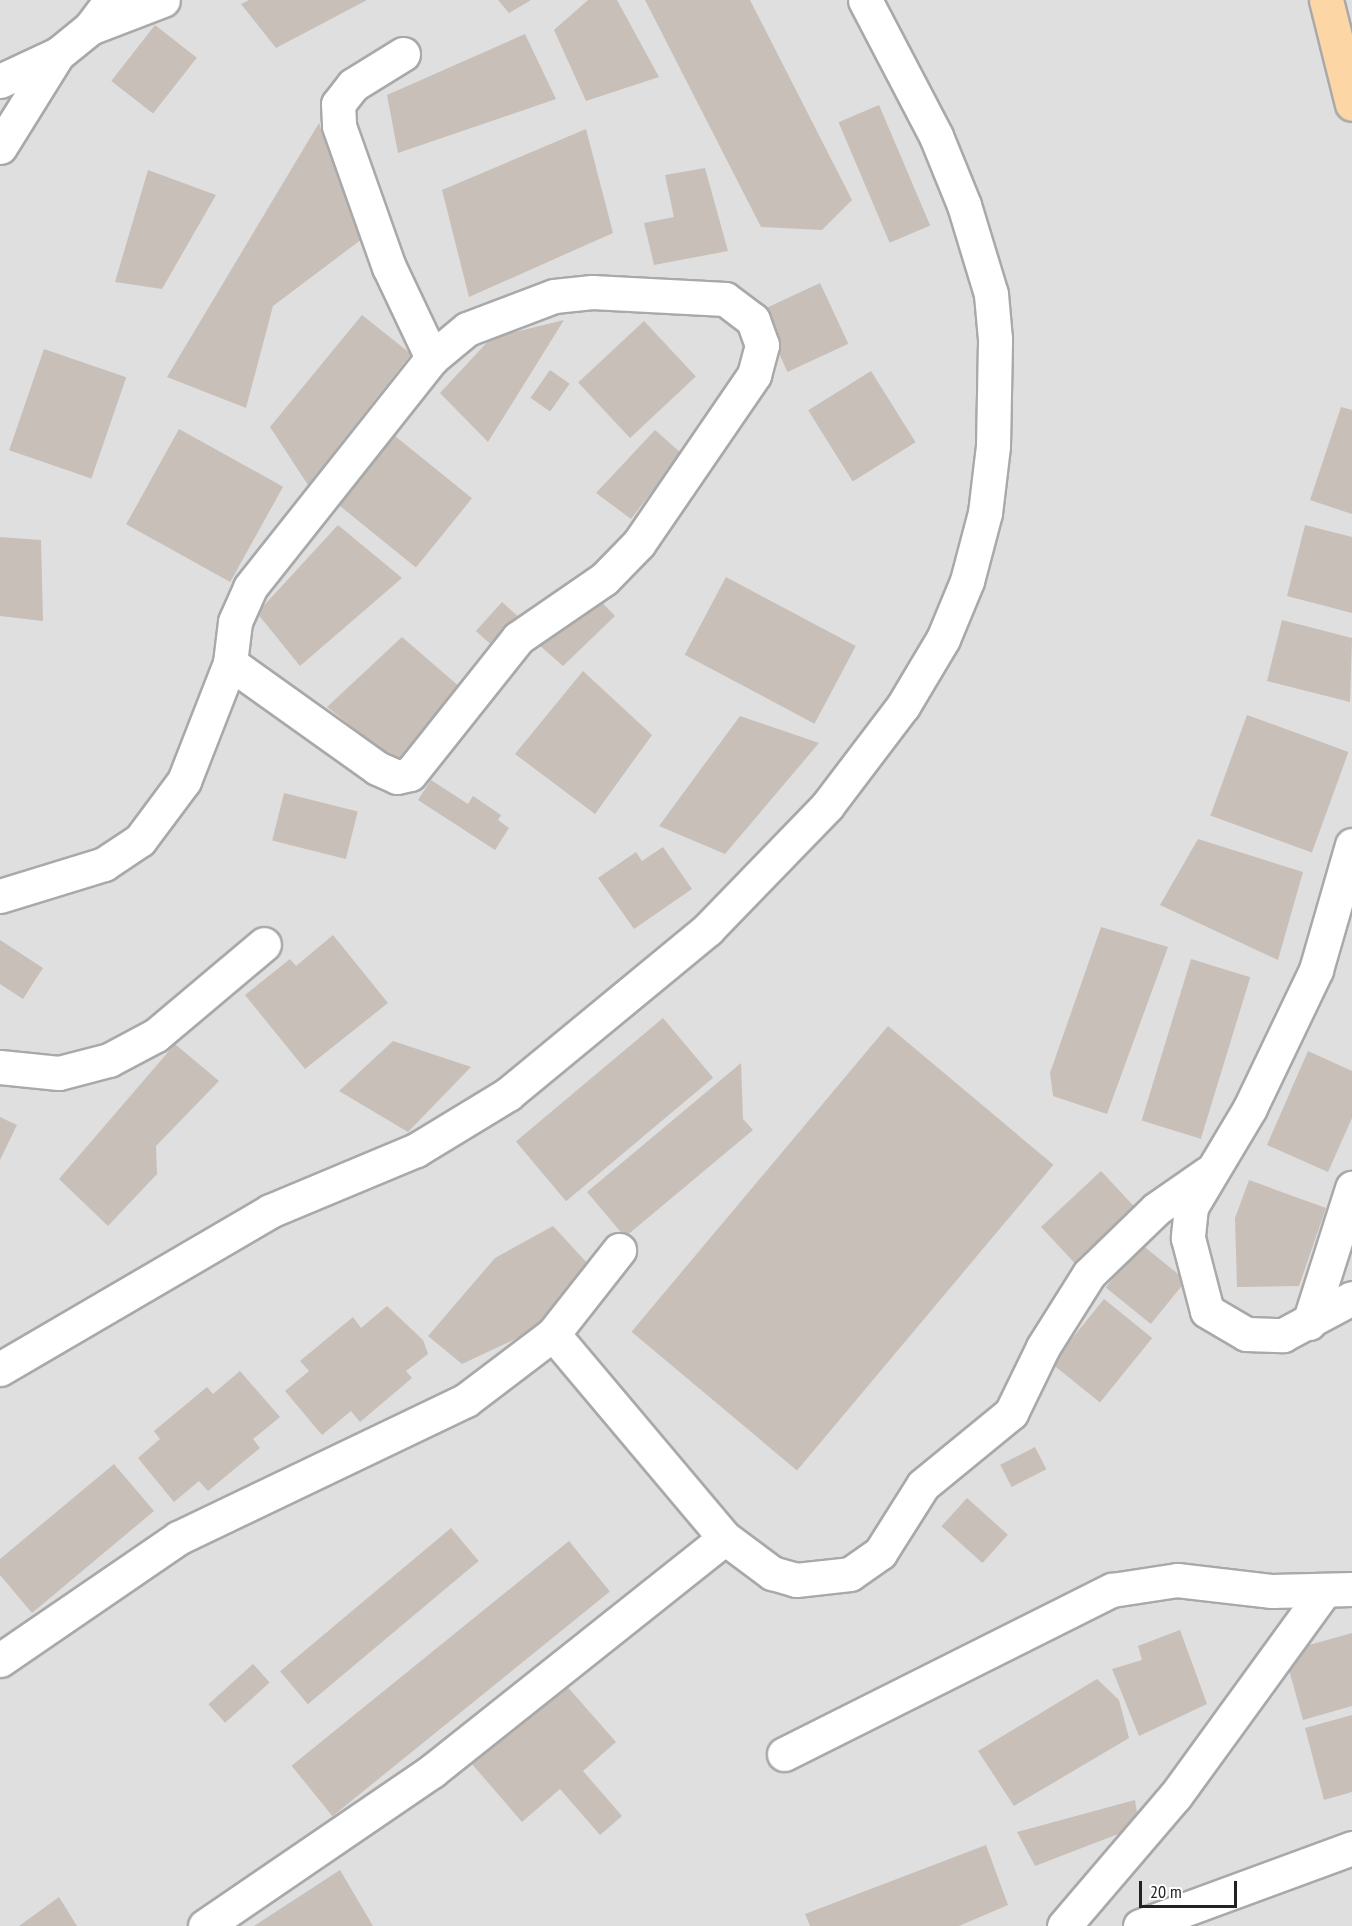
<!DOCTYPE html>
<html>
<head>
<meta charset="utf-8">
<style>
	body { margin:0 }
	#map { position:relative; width:1352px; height:1926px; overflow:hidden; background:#f2efe9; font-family:"PT Sans Narrow",sans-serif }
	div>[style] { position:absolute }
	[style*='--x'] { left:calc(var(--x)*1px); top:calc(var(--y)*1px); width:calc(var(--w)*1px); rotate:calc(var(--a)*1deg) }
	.residential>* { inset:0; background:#e0dfdf; transform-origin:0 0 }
	.building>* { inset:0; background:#c7bfb8; transform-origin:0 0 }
	.roads { filter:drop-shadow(2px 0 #a9a9a9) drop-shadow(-2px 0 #a9a9a9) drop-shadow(0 2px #a9a9a9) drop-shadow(0 -2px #a9a9a9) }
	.minor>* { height:33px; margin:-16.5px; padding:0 16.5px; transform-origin:16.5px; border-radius:16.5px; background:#fff }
	.major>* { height:33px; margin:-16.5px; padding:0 16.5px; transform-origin:16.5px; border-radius:16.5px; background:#fcd6a4 }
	span { translate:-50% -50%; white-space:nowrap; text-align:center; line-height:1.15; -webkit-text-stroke:4.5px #fff; paint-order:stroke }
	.scale { position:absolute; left:1139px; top:1881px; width:98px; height:27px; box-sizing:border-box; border:3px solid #222; border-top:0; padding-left:8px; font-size:18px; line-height:21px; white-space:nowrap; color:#222; -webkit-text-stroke:4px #fff; paint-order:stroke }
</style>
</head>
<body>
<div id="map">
	<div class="residential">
		<i style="left:0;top:0;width:1352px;height:1926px"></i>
	</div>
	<div class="building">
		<i style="clip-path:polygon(249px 0,367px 0,276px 48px,241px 4px)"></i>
		<i style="clip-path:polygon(498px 0,531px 0,509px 13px)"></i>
		<i style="clip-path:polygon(588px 0,617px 0,659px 77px,586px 101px,554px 30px)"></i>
		<i style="clip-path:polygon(645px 0,750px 0,852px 200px,822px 230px,761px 227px)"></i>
		<i style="left:155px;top:25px;width:53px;height:71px;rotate:38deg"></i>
		<i style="clip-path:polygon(525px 34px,556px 99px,398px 153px,387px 95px)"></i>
		<i style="left:879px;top:105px;width:131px;height:44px;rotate:67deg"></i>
		<i style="clip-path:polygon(319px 123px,362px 239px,273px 306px,246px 408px,167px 377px)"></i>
		<i style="clip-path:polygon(586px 129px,613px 233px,469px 297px,442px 190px)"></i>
		<i style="clip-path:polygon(705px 168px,728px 251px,654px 265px,644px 223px,674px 217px,665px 175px)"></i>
		<i style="clip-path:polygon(148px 170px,216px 195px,162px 289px,115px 282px)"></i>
		<i style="left:820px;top:283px;width:67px;height:67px;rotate:65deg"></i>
		<i style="clip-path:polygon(362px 315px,411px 354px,308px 485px,270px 427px)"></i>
		<i style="clip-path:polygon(564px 320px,488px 442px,440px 393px,491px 338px)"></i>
		<i style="left:644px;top:321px;width:76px;height:90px;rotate:47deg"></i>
		<i style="left:44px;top:349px;width:87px;height:107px;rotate:19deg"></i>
		<i style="left:550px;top:370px;width:24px;height:34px;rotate:35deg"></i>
		<i style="left:871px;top:371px;width:84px;height:74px;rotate:58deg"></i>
		<i style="clip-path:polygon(1341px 407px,1352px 410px,1352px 514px,1310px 500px)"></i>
		<i style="left:179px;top:429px;width:119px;height:109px;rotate:29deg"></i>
		<i style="clip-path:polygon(655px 430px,681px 453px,631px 519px,596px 493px)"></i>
		<i style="left:395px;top:436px;width:99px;height:89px;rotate:39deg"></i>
		<i style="clip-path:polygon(338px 525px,402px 578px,300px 666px,257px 613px)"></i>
		<i style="clip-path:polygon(1305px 525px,1352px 537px,1352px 613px,1287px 596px)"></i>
		<i style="clip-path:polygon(0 537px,41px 540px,43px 621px,0 616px)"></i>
		<i style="left:726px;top:577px;width:147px;height:88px;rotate:28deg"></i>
		<i style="clip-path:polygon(595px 595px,615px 616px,563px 666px,538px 644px)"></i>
		<i style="left:502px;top:602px;width:30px;height:39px;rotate:42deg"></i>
		<i style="clip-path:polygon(1282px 620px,1352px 638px,1350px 702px,1267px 681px)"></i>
		<i style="clip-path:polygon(402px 637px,461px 688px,399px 764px,327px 707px)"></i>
		<i style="clip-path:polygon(583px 671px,652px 735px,595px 814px,515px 754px)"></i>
		<i style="left:1247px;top:715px;width:108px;height:107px;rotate:20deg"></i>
		<i style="clip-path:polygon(740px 716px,819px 743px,725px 854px,659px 826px)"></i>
		<i style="clip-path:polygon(431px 780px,468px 804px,473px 796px,501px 815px,498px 820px,509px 828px,495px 850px,418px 800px)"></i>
		<i style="left:284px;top:793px;width:76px;height:49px;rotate:14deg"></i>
		<i style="clip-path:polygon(1198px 839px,1303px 872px,1278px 960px,1160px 905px)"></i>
		<i style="clip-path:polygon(663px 847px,692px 889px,634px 929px,598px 878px,636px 852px,642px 861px)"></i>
		<i style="clip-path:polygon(1101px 927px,1168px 947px,1107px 1114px,1053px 1096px,1050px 1073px)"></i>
		<i style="clip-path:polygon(333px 935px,388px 1003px,305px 1069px,245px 995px,290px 959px,296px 966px)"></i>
		<i style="clip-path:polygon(0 940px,43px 968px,23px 999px,0 984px)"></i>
		<i style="left:1191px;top:959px;width:62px;height:169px;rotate:17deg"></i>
		<i style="left:663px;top:1018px;width:78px;height:192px;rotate:50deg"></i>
		<i style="left:888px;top:1026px;width:216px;height:399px;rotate:40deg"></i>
		<i style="clip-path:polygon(393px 1041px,471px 1067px,408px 1132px,339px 1091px)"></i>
		<i style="clip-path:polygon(175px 1044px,219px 1081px,156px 1146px,157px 1174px,108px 1226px,59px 1179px)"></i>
		<i style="clip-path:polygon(1308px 1051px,1352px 1071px,1352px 1118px,1328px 1172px,1267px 1145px)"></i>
		<i style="clip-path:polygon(741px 1063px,743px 1119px,753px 1130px,625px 1237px,587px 1192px)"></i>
		<i style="clip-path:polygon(0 1117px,17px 1125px,0 1160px)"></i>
		<i style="left:1101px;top:1171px;width:51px;height:82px;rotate:47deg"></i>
		<i style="clip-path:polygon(1249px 1180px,1326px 1208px,1299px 1286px,1237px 1287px,1235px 1218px)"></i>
		<i style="clip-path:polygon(553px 1226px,588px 1264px,552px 1322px,462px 1364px,428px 1336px,495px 1258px)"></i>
		<i style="left:1141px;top:1244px;width:58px;height:56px;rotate:39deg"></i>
		<i style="left:1104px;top:1299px;width:62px;height:83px;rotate:39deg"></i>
		<i style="clip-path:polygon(387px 1306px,423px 1340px,428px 1354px,406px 1371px,412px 1378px,360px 1422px,351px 1411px,322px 1435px,285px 1391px,309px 1371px,300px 1361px,353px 1317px,361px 1328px)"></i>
		<i style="clip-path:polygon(240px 1371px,280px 1417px,253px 1439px,260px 1448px,208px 1491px,199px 1481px,174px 1502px,138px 1458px,160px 1439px,154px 1431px,207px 1387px,213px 1394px)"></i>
		<i style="left:1035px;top:1447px;width:25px;height:39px;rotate:63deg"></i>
		<i style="clip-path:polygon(114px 1464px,154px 1511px,32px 1613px,0 1575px,0 1559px)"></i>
		<i style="left:967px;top:1498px;width:55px;height:38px;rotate:42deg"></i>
		<i style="left:451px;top:1528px;width:43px;height:223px;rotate:50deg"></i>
		<i style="left:569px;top:1541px;width:65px;height:357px;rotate:51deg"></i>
		<i style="clip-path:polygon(1180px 1630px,1207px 1704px,1139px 1736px,1112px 1669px,1142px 1660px,1138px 1646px)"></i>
		<i style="clip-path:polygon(1352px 1633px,1352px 1706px,1303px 1720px,1284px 1652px)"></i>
		<i style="left:253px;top:1664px;width:25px;height:60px;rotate:48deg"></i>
		<i style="clip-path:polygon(1097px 1679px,1119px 1700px,1129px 1738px,1014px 1806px,978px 1751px)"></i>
		<i style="clip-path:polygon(565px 1684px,616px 1742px,583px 1771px,622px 1816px,600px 1835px,560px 1789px,522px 1822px,472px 1764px)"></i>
		<i style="clip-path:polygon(1352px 1715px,1352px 1792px,1324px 1800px,1305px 1728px)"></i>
		<i style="clip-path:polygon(1135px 1800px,1139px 1826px,1035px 1866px,1017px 1832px)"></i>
		<i style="clip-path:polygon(986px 1845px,1008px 1905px,959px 1926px,810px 1926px,805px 1914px)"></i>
		<i style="clip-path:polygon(340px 1870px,373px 1926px,254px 1926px)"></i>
		<i style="clip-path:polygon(59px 1897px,77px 1926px,19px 1926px)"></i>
	</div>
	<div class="roads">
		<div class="minor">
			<i style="--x:90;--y:28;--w:78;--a:-21"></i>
			<i style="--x:403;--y:54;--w:59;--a:148.2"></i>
			<i style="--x:353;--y:85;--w:24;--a:128"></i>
			<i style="--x:338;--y:104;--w:22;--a:87"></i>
			<i style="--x:339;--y:126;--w:150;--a:70.5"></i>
			<i style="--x:389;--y:267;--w:101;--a:64.7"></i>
			<i style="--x:0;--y:81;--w:64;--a:-25"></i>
			<i style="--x:58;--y:54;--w:41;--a:-39.1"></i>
			<i style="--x:90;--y:28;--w:35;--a:-53"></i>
			<i style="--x:0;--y:147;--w:110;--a:-58.1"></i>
			<i style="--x:1352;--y:845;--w:130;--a:106.1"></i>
			<i style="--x:1316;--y:970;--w:153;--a:115.6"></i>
			<i style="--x:1250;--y:1108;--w:115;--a:120.8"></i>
			<i style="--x:1191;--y:1207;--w:31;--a:96"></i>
			<i style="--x:1188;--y:1238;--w:75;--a:75.4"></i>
			<i style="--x:1207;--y:1311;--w:45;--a:30.5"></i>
			<i style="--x:1246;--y:1334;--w:37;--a:2"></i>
			<i style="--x:1283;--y:1335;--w:78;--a:-28.2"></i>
			<i style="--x:0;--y:896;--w:109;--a:-17.1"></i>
			<i style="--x:104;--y:864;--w:43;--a:-33.7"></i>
			<i style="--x:140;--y:840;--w:74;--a:-53.3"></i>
			<i style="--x:184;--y:781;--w:127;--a:-68.7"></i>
			<i style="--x:230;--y:663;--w:181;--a:35.5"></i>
			<i style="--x:377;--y:768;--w:22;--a:24"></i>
			<i style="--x:397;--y:777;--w:13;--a:-13"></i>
			<i style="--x:410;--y:774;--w:174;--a:-51.5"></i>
			<i style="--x:518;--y:638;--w:104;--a:-34.5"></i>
			<i style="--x:604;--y:579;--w:50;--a:-45.8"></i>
			<i style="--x:639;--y:543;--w:204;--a:-55.6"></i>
			<i style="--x:754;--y:375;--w:31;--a:-75"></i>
			<i style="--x:762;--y:345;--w:27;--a:-110"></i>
			<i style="--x:753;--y:320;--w:35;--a:-143"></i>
			<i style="--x:725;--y:299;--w:133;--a:-177"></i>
			<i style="--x:592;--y:292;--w:38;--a:174"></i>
			<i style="--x:554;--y:296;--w:93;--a:159.2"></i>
			<i style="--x:467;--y:329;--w:45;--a:140.4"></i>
			<i style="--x:432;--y:358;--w:293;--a:128.4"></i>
			<i style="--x:250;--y:588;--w:37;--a:114"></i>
			<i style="--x:235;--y:622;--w:41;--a:97"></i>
			<i style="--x:0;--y:1067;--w:59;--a:5.8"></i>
			<i style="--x:59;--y:1073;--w:52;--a:-14.6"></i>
			<i style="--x:109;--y:1060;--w:53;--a:-28"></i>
			<i style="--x:156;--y:1035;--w:141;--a:-40.1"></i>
			<i style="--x:1309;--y:1323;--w:142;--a:-72.3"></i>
			<i style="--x:553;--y:1334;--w:267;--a:49.9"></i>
			<i style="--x:725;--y:1538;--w:59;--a:36.7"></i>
			<i style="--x:772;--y:1573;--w:25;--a:16"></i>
			<i style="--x:796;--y:1580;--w:54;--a:-6.3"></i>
			<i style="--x:850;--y:1574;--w:37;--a:-35"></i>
			<i style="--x:880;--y:1553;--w:80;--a:-57.7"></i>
			<i style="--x:923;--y:1485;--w:114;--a:-39.3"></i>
			<i style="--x:1011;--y:1413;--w:73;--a:-64.1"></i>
			<i style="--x:1043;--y:1347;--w:86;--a:-57.8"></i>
			<i style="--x:1089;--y:1274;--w:93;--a:-44.1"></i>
			<i style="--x:1156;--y:1209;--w:63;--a:-34.7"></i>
			<i style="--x:0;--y:1369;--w:313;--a:-30.3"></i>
			<i style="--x:270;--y:1211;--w:158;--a:-22.7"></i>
			<i style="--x:416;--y:1150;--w:108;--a:-31.3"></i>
			<i style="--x:508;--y:1094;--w:259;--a:-39.5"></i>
			<i style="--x:708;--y:929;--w:171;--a:-45.9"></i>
			<i style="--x:827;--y:806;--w:126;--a:-52.8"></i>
			<i style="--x:903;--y:706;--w:78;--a:-59.2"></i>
			<i style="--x:943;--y:639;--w:63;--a:-67.5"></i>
			<i style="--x:967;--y:581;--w:70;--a:-75.2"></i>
			<i style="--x:985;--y:513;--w:67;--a:-83.2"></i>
			<i style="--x:993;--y:446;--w:107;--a:-88.9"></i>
			<i style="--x:995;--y:339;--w:45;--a:-95.1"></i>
			<i style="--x:991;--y:294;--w:93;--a:-106.9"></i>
			<i style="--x:964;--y:205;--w:74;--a:-112.1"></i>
			<i style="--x:936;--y:136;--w:153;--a:-117.6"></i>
			<i style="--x:0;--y:1660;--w:216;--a:-34.4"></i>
			<i style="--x:178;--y:1538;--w:319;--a:-25.6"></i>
			<i style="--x:466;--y:1400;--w:109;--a:-37.2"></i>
			<i style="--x:553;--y:1334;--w:107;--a:-51.8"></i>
			<i style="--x:784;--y:1754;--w:367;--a:-26.6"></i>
			<i style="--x:1112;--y:1590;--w:66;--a:-8.7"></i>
			<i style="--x:1177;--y:1580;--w:96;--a:6.6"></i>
			<i style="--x:1272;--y:1591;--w:80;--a:-1.4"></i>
			<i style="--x:205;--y:1926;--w:275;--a:-34.3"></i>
			<i style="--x:432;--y:1771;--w:374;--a:-38.5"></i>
			<i style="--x:1064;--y:1926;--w:172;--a:-49.5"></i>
			<i style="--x:1176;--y:1795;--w:250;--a:-54"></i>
			<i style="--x:1140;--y:1926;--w:226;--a:-20.2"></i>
		</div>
		<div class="major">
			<i style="--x:1326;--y:0;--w:107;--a:76"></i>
		</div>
	</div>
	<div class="scale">20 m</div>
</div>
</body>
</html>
